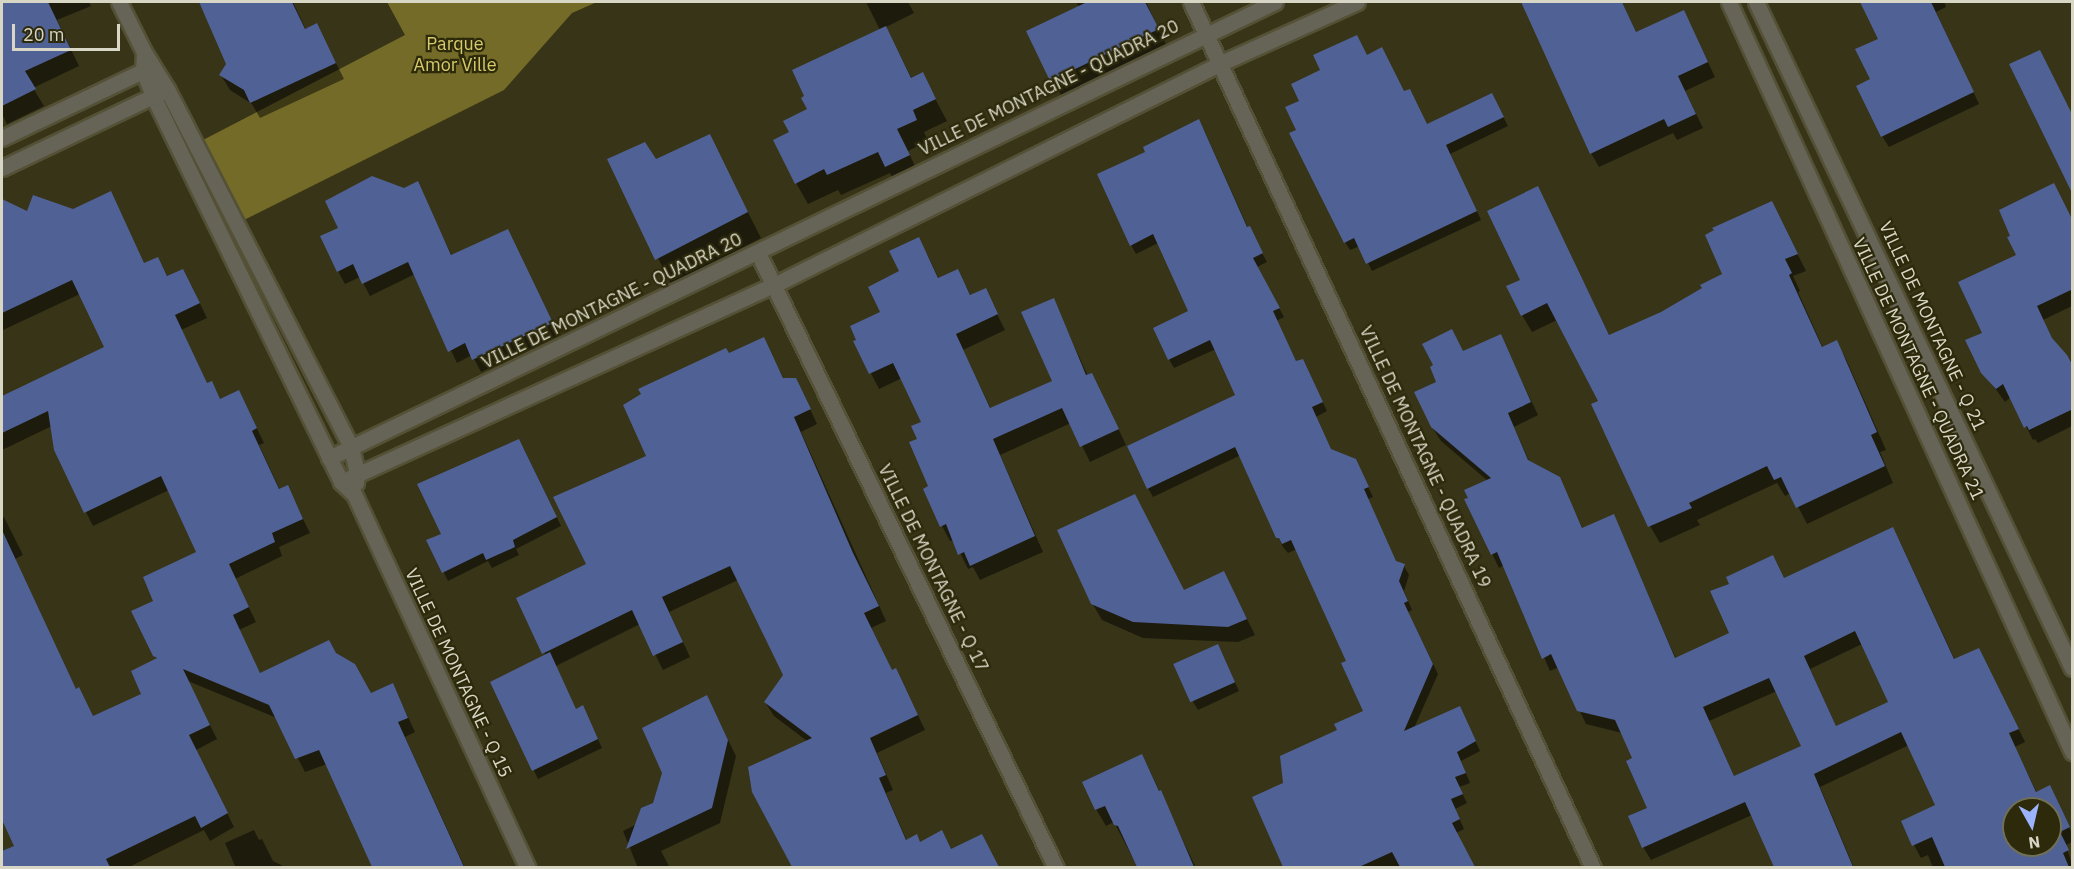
<!DOCTYPE html>
<html>
<head>
<meta charset="utf-8">
<style>
	body { margin:0 }
	#map { position:relative; width:2074px; height:869px; overflow:hidden; background:#373417; font-family:"IBM Plex Sans",sans-serif }
	div>[style] { position:absolute }
	[style*='--x'] { left:calc(var(--x)*1px); top:calc(var(--y)*1px); width:calc(var(--w)*1px); rotate:calc(var(--a)*1deg) }
	.forest>* { inset:0; background:#746b28 }
	.shadow>* { inset:0; background:#0007 }
	.building>* { inset:0; background:#506196; transform-origin:0 0 }
	.roads { filter:drop-shadow(2px 0 #545136) drop-shadow(-2px 0 #545136) drop-shadow(0 2px #545136) drop-shadow(0 -2px #545136) }
	.minor>* { height:15px; margin:-7.5px; padding:0 7.5px; transform-origin:7.5px; border-radius:7.5px; background:#656457 }
	span { translate:-50% -50%; white-space:nowrap; text-align:center; line-height:1.15; -webkit-text-stroke:4.5px #2d2a0c; paint-order:stroke }
	.park-label { font-size:18px; color:#d7ca6b }
	.street-label { font-size:18px; color:#d8d6c5 }
	.frame { position:absolute; inset:0; border:3px solid #d8d6c5; pointer-events:none }
	.north { position:absolute; left:2002px; top:797px; width:60px; height:60px; box-sizing:border-box; background:#2d2a0c; border:2px solid #716f56; border-radius:50%; rotate:172deg; font-size:16px; font-weight:700; line-height:24px; text-align:center; color:#d8d6c5 }
	.north::after { content:''; display:block; margin:auto; width:21px; height:27px; background:#9cb4fd; clip-path:polygon(50% 0,100% 100%,50% 72%,0 100%) }
	.scale { position:absolute; left:12px; top:24px; width:108px; height:27px; box-sizing:border-box; border:3px solid #d8d6c5; border-top:0; padding-left:8px; font-size:18px; line-height:21px; white-space:nowrap; color:#d8d6c5; -webkit-text-stroke:4px #2d2a0c; paint-order:stroke }
</style>
</head>
<body>
<div id="map">
	<div class="forest">
		<i style="clip-path:polygon(387px 2px,597px 2px,572px 13px,504px 90px,244px 220px,203px 140px,405px 35px)"></i>
	</div>
	<div class="shadow">
		<i style="clip-path:polygon(2px 2px,89px 2px,91px 6px,57px 20px,79px 66px,33px 88px,44px 106px,7px 124px,2px 114px)"></i>
		<i style="clip-path:polygon(199px 2px,293px 2px,306px 30px,317px 25px,344px 79px,260px 118px,252px 104px,230px 90px,221px 75px,228px 64px)"></i>
		<i style="clip-path:polygon(866px 2px,908px 2px,914px 13px,886px 27px,912px 79px,922px 74px,947px 121px,924px 132px,928px 141px,908px 151px,920px 177px,898px 187px,890px 173px,841px 195px,838px 190px,808px 204px,796px 183px,791px 133px,880px 30px)"></i>
		<i style="clip-path:polygon(1076px 2px,1146px 2px,1169px 51px,1064px 101px,1028px 32px,1079px 7px)"></i>
		<i style="clip-path:polygon(1533px 2px,1622px 2px,1637px 34px,1691px 27px,1715px 77px,1685px 91px,1703px 128px,1677px 140px,1673px 133px,1599px 167px,1591px 153px)"></i>
		<i style="clip-path:polygon(1862px 2px,1944px 2px,1946px 7px,1936px 12px,1979px 104px,1889px 147px,1882px 136px,1872px 80px,1880px 39px)"></i>
		<i style="clip-path:polygon(1367px 57px,1404px 93px,1427px 126px,1496px 103px,1508px 126px,1450px 154px,1481px 220px,1372px 271px,1360px 246px,1350px 250px,1345px 242px,1298px 131px,1301px 101px)"></i>
		<i style="clip-path:polygon(1204px 130px,1248px 228px,1267px 262px,1257px 267px,1284px 317px,1276px 321px,1297px 363px,1307px 370px,1327px 411px,1316px 417px,1331px 451px,1360px 470px,1373px 497px,1368px 499px,1396px 563px,1404px 566px,1409px 575px,1404px 591px,1412px 610px,1408px 612px,1438px 674px,1414px 728px,1464px 717px,1480px 751px,1461px 761px,1470px 783px,1459px 787px,1467px 803px,1455px 809px,1464px 829px,1456px 833px,1474px 868px,1286px 868px,1254px 798px,1285px 784px,1339px 731px,1365px 712px,1348px 662px,1297px 549px,1288px 553px,1283px 547px,1241px 455px,1153px 497px,1148px 488px,1237px 396px,1216px 349px,1174px 368px,1169px 359px,1190px 312px,1158px 243px,1136px 254px,1131px 245px)"></i>
		<i style="clip-path:polygon(709px 136px,761px 238px,671px 284px,609px 160px,655px 161px)"></i>
		<i style="clip-path:polygon(417px 183px,452px 256px,514px 243px,558px 336px,481px 372px,472px 355px,457px 363px,415px 274px,370px 296px,360px 277px,345px 284px,338px 271px,340px 229px)"></i>
		<i style="clip-path:polygon(1538px 188px,1610px 337px,1661px 313px,1724px 275px,1772px 203px,1806px 271px,1793px 276px,1800px 291px,1798px 292px,1823px 348px,1836px 342px,1846px 359px,1886px 450px,1880px 452px,1893px 483px,1807px 524px,1791px 493px,1785px 496px,1777px 483px,1697px 520px,1700px 525px,1660px 543px,1650px 526px,1600px 401px,1557px 320px,1532px 332px,1522px 315px,1522px 280px)"></i>
		<i style="clip-path:polygon(13px 206px,145px 265px,158px 259px,168px 277px,191px 285px,207px 318px,181px 330px,207px 384px,211px 383px,221px 401px,246px 406px,264px 443px,259px 445px,280px 490px,287px 487px,310px 533px,279px 547px,282px 556px,235px 579px,256px 622px,239px 630px,261px 675px,337px 655px,370px 695px,393px 685px,415px 732px,405px 737px,465px 868px,374px 868px,327px 764px,305px 772px,277px 718px,188px 681px,217px 739px,196px 750px,234px 827px,210px 841px,204px 830px,127px 868px,25px 868px,2px 817px,2px 518px,4px 517px,23px 555px,15px 559px,76px 690px,93px 718px,143px 694px,157px 660px,154px 656px,155px 601px,198px 553px,169px 490px,93px 526px,55px 450px,52px 426px,2px 450px,2px 397px,106px 348px,80px 294px,3px 330px,2px 240px)"></i>
		<i style="clip-path:polygon(2072px 221px,2072px 306px,2043px 320px,2054px 343px,2072px 368px,2072px 426px,2038px 443px,2035px 439px,2033px 440px,2011px 397px,2005px 402px,1983px 372px,1984px 333px,2018px 255px)"></i>
		<i style="clip-path:polygon(927px 254px,939px 279px,966px 286px,971px 296px,985px 290px,1005px 330px,963px 350px,991px 409px,1054px 382px,1053px 300px,1088px 376px,1091px 375px,1100px 390px,1126px 445px,1090px 462px,1071px 423px,1000px 455px,1043px 552px,980px 580px,973px 567px,968px 569px,954px 540px,950px 541px,942px 526px,919px 440px,923px 423px,902px 378px,879px 389px,855px 342px,882px 313px,901px 272px)"></i>
		<i style="clip-path:polygon(evenodd,1500px 336px,1538px 415px,1514px 427px,1530px 463px,1559px 479px,1583px 529px,1614px 516px,1676px 659px,1731px 634px,1784px 580px,1900px 542px,1955px 660px,1986px 663px,2025px 742px,2015px 747px,2037px 793px,2050px 787px,2072px 833px,2072px 842px,2066px 845px,2072px 865px,2070px 868px,1933px 868px,1928px 855px,1921px 858px,1914px 845px,1937px 805px,1909px 745px,1820px 787px,1854px 868px,1775px 868px,1752px 815px,1651px 860px,1643px 847px,1649px 809px,1634px 759px,1622px 733px,1586px 724px,1559px 667px,1550px 671px,1504px 565px,1499px 568px,1466px 500px,1488px 481px,1441px 441px,1432px 427px,1438px 382px,1463px 353px,1500px 336px,1862px 644px,1890px 702px,1837px 728px,1810px 669px,1862px 644px,1500px 336px,1777px 691px,1803px 746px,1735px 778px,1709px 721px,1777px 691px,1500px 336px,2014px 809px,2050px 809px,2050px 845px,2014px 845px,2014px 809px)"></i>
		<i style="clip-path:polygon(771px 354px,784px 379px,803px 394px,817px 424px,801px 432px,886px 621px,871px 628px,892px 671px,895px 670px,903px 684px,925px 730px,877px 753px,893px 790px,886px 793px,907px 841px,951px 850px,989px 850px,999px 868px,793px 868px,753px 792px,807px 741px,774px 716px,765px 702px,785px 675px,738px 580px,669px 612px,690px 657px,663px 670px,640px 624px,556px 666px,576px 710px,587px 716px,602px 748px,538px 779px,492px 683px,546px 656px,518px 599px,588px 565px,648px 456px,729px 355px)"></i>
		<i style="clip-path:polygon(524px 449px,561px 526px,516px 549px,519px 555px,492px 568px,488px 561px,448px 581px,428px 541px,443px 534px)"></i>
		<i style="clip-path:polygon(1224px 573px,1255px 635px,1238px 642px,1143px 638px,1102px 620px,1092px 603px,1184px 592px)"></i>
		<i style="clip-path:polygon(1222px 654px,1239px 691px,1198px 710px,1193px 702px)"></i>
		<i style="clip-path:polygon(707px 697px,736px 756px,720px 823px,661px 851px,670px 868px,638px 868px,623px 831px,637px 824px,654px 804px)"></i>
		<i style="clip-path:polygon(1142px 756px,1151px 773px,1196px 868px,1138px 868px,1114px 822px,1106px 826px,1096px 809px)"></i>
		<i style="clip-path:polygon(254px 830px,259px 840px,262px 839px,273px 861px,287px 868px,236px 868px,225px 843px)"></i>
	</div>
	<div class="building">
		<i style="clip-path:polygon(2px 2px,48px 2px,71px 50px,25px 71px,36px 89px,2px 106px)"></i>
		<i style="clip-path:polygon(199px 2px,292px 2px,305px 29px,317px 23px,336px 63px,250px 103px,244px 90px,219px 75px,226px 64px)"></i>
		<i style="clip-path:polygon(1087px 2px,1145px 2px,1159px 29px,1050px 81px,1026px 31px)"></i>
		<i style="clip-path:polygon(1521px 2px,1622px 2px,1636px 32px,1684px 10px,1708px 62px,1678px 76px,1696px 114px,1668px 127px,1664px 119px,1590px 154px)"></i>
		<i style="clip-path:polygon(1860px 2px,1931px 2px,1974px 92px,1881px 137px,1856px 86px,1870px 79px,1855px 49px,1878px 39px)"></i>
		<i style="clip-path:polygon(886px 26px,911px 78px,923px 72px,936px 99px,913px 110px,917px 120px,897px 129px,910px 155px,885px 167px,878px 152px,827px 175px,824px 169px,795px 184px,773px 140px,789px 132px,783px 121px,807px 109px,801px 98px,804px 96px,792px 70px)"></i>
		<i style="clip-path:polygon(1357px 35px,1367px 55px,1382px 47px,1404px 91px,1410px 89px,1427px 124px,1492px 93px,1504px 117px,1446px 145px,1477px 211px,1366px 264px,1354px 238px,1344px 243px,1289px 133px,1296px 130px,1285px 107px,1299px 101px,1291px 84px,1320px 70px,1313px 55px)"></i>
		<i style="clip-path:polygon(2040px 50px,2073px 116px,2073px 195px,2009px 64px)"></i>
		<i style="clip-path:polygon(1199px 119px,1247px 227px,1250px 226px,1263px 253px,1253px 258px,1280px 308px,1273px 311px,1296px 361px,1303px 359px,1323px 402px,1312px 407px,1331px 449px,1356px 459px,1369px 487px,1364px 489px,1396px 561px,1405px 564px,1399px 581px,1408px 601px,1404px 603px,1433px 664px,1404px 731px,1460px 706px,1476px 741px,1457px 752px,1466px 773px,1455px 777px,1463px 794px,1451px 799px,1460px 819px,1452px 823px,1475px 867px,1400px 867px,1392px 852px,1359px 867px,1283px 867px,1252px 797px,1283px 783px,1280px 756px,1337px 730px,1334px 724px,1363px 711px,1341px 663px,1346px 661px,1291px 540px,1282px 544px,1279px 538px,1276px 538px,1235px 447px,1147px 489px,1127px 446px,1235px 395px,1210px 340px,1168px 360px,1153px 328px,1188px 311px,1153px 234px,1130px 246px,1097px 174px,1145px 152px,1143px 147px)"></i>
		<i style="clip-path:polygon(710px 134px,748px 212px,655px 260px,607px 159px,645px 142px,656px 159px)"></i>
		<i style="clip-path:polygon(372px 176px,404px 188px,418px 181px,451px 255px,508px 229px,553px 323px,472px 360px,465px 343px,448px 352px,408px 262px,362px 284px,353px 264px,337px 272px,320px 236px,338px 228px,325px 201px)"></i>
		<i style="clip-path:polygon(2054px 183px,2073px 221px,2073px 289px,2037px 306px,2052px 338px,2067px 355px,2073px 366px,2073px 409px,2029px 430px,2027px 426px,2024px 428px,2003px 384px,1996px 389px,1981px 373px,1965px 340px,1982px 333px,1958px 282px,2016px 255px,2007px 237px,2010px 236px,1999px 210px)"></i>
		<i style="clip-path:polygon(1538px 186px,1609px 335px,1661px 312px,1702px 288px,1700px 285px,1722px 274px,1705px 235px,1714px 230px,1712px 228px,1772px 201px,1798px 254px,1785px 259px,1792px 273px,1789px 275px,1822px 347px,1837px 340px,1877px 432px,1871px 435px,1885px 466px,1796px 508px,1781px 477px,1774px 480px,1767px 466px,1689px 503px,1692px 508px,1648px 527px,1591px 404px,1598px 401px,1547px 303px,1521px 316px,1506px 286px,1520px 280px,1487px 211px)"></i>
		<i style="clip-path:polygon(111px 191px,144px 263px,158px 257px,167px 276px,183px 269px,200px 303px,175px 315px,207px 383px,212px 381px,220px 399px,239px 390px,257px 428px,252px 431px,279px 489px,288px 485px,303px 519px,272px 533px,275px 542px,229px 564px,249px 607px,233px 615px,260px 673px,329px 640px,336px 653px,355px 664px,371px 693px,393px 683px,408px 718px,398px 722px,464px 867px,372px 867px,319px 750px,295px 759px,269px 705px,183px 669px,210px 725px,189px 735px,228px 813px,201px 828px,195px 816px,106px 859px,110px 867px,2px 867px,2px 851px,14px 846px,2px 820px,2px 530px,76px 689px,79px 687px,93px 716px,141px 694px,131px 671px,157px 658px,153px 656px,131px 611px,153px 601px,143px 577px,196px 552px,161px 476px,84px 513px,54px 450px,48px 411px,2px 433px,2px 396px,104px 347px,72px 280px,2px 313px,2px 199px,27px 211px,33px 195px,73px 209px)"></i>
		<i style="clip-path:polygon(919px 237px,938px 278px,958px 269px,970px 295px,986px 288px,998px 314px,956px 334px,990px 408px,1052px 381px,1021px 312px,1054px 298px,1086px 375px,1092px 373px,1119px 429px,1080px 447px,1062px 408px,993px 439px,1035px 536px,970px 566px,964px 552px,958px 555px,946px 524px,940px 527px,923px 489px,928px 486px,909px 442px,917px 439px,911px 426px,921px 422px,893px 363px,869px 374px,853px 341px,856px 340px,850px 326px,880px 312px,868px 287px,899px 271px,889px 251px)"></i>
		<i style="clip-path:polygon(evenodd,1452px 329px,1463px 351px,1501px 334px,1531px 402px,1508px 413px,1528px 460px,1560px 477px,1582px 528px,1614px 514px,1675px 658px,1729px 633px,1710px 591px,1729px 584px,1726px 577px,1773px 555px,1784px 578px,1893px 527px,1954px 659px,1979px 648px,2019px 729px,2009px 733px,2036px 792px,2050px 785px,2070px 827px,2060px 832px,2069px 850px,2063px 853px,2069px 867px,1945px 867px,1932px 837px,1912px 846px,1901px 821px,1935px 805px,1901px 732px,1814px 774px,1853px 867px,1774px 867px,1745px 802px,1642px 848px,1628px 816px,1647px 808px,1626px 761px,1632px 758px,1615px 720px,1577px 711px,1551px 654px,1542px 659px,1497px 552px,1491px 555px,1464px 499px,1468px 498px,1464px 490px,1491px 478px,1431px 427px,1414px 392px,1436px 382px,1430px 367px,1433px 365px,1422px 344px,1452px 329px,1855px 631px,1888px 702px,1836px 726px,1804px 656px,1855px 631px,1452px 329px,1769px 678px,1801px 746px,1734px 776px,1703px 707px,1769px 678px,1452px 329px,2014px 809px,2050px 809px,2050px 845px,2014px 845px,2014px 809px)"></i>
		<i style="clip-path:polygon(764px 337px,783px 378px,796px 378px,811px 409px,794px 417px,853px 553px,879px 606px,864px 613px,892px 670px,896px 668px,918px 715px,870px 738px,886px 775px,879px 778px,906px 840px,917px 834px,920px 842px,942px 830px,951px 849px,982px 834px,999px 867px,792px 867px,752px 792px,748px 767px,812px 738px,764px 702px,783px 675px,730px 566px,662px 597px,683px 642px,653px 656px,632px 610px,542px 654px,516px 598px,586px 564px,553px 497px,646px 456px,623px 405px,641px 394px,638px 389px,726px 348px,729px 353px)"></i>
		<i style="clip-path:polygon(519px 439px,557px 517px,513px 540px,515px 547px,486px 560px,483px 553px,442px 573px,426px 540px,441px 534px,417px 484px)"></i>
		<i style="clip-path:polygon(1135px 494px,1184px 590px,1224px 571px,1247px 619px,1228px 627px,1133px 622px,1091px 604px,1057px 530px)"></i>
		<i style="left:1218px;top:644px;width:42px;height:49px;rotate:66deg"></i>
		<i style="clip-path:polygon(550px 652px,576px 709px,583px 705px,598px 739px,532px 771px,490px 682px)"></i>
		<i style="clip-path:polygon(707px 695px,728px 740px,712px 808px,626px 849px,641px 808px,653px 803px,662px 773px,642px 728px)"></i>
		<i style="clip-path:polygon(1142px 754px,1159px 791px,1161px 790px,1194px 867px,1137px 867px,1118px 826px,1114px 825px,1105px 806px,1095px 810px,1082px 782px)"></i>
	</div>
	<div class="roads">
		<div class="minor">
			<i style="--x:119;--y:2;--w:56;--a:63.4"></i>
			<i style="--x:144;--y:52;--w:44;--a:58.1"></i>
			<i style="--x:167;--y:89;--w:403;--a:62.8"></i>
			<i style="--x:351;--y:447;--w:28;--a:77"></i>
			<i style="--x:357;--y:474;--w:9;--a:96"></i>
			<i style="--x:1191;--y:2;--w:955;--a:65.1"></i>
			<i style="--x:1729;--y:2;--w:825;--a:65.42"></i>
			<i style="--x:1756;--y:2;--w:737;--a:64.62"></i>
			<i style="--x:144;--y:52;--w:19;--a:93"></i>
			<i style="--x:143;--y:71;--w:27;--a:68"></i>
			<i style="--x:153;--y:96;--w:429;--a:64"></i>
			<i style="--x:341;--y:482;--w:18;--a:43"></i>
			<i style="--x:354;--y:494;--w:412;--a:65.1"></i>
			<i style="--x:2;--y:138;--w:165;--a:-25.5"></i>
			<i style="--x:2;--y:168;--w:176;--a:-25.5"></i>
			<i style="--x:758;--y:253;--w:683;--a:64.15"></i>
			<i style="--x:329;--y:458;--w:1050;--a:-25.74"></i>
			<i style="--x:341;--y:482;--w:476;--a:-24.5"></i>
			<i style="--x:774;--y:285;--w:499;--a:-26.4"></i>
			<i style="--x:1221;--y:63;--w:149;--a:-24.2"></i>
		</div>
	</div>
	<div class="park-label">
		<span style="left:455px;top:55px">Parque<br>Amor Ville</span>
	</div>
	<div class="street-label">
		<span style="left:1049px;top:88px;rotate:-26deg">VILLE DE MONTAGNE - QUADRA 20</span>
		<span style="left:612px;top:301px;rotate:-26deg">VILLE DE MONTAGNE - QUADRA 20</span>
		<span style="left:1932px;top:326px;rotate:65deg">VILLE DE MONTAGNE - Q 21</span>
		<span style="left:1918px;top:369px;rotate:65deg">VILLE DE MONTAGNE - QUADRA 21</span>
		<span style="left:1425px;top:457px;rotate:65deg">VILLE DE MONTAGNE - QUADRA 19</span>
		<span style="left:933px;top:568px;rotate:64deg">VILLE DE MONTAGNE - Q 17</span>
		<span style="left:458px;top:673px;rotate:65deg">VILLE DE MONTAGNE - Q 15</span>
	</div>
	<div class="frame"></div>
	<div class="north">N</div>
	<div class="scale">20 m</div>
</div>
</body>
</html>
